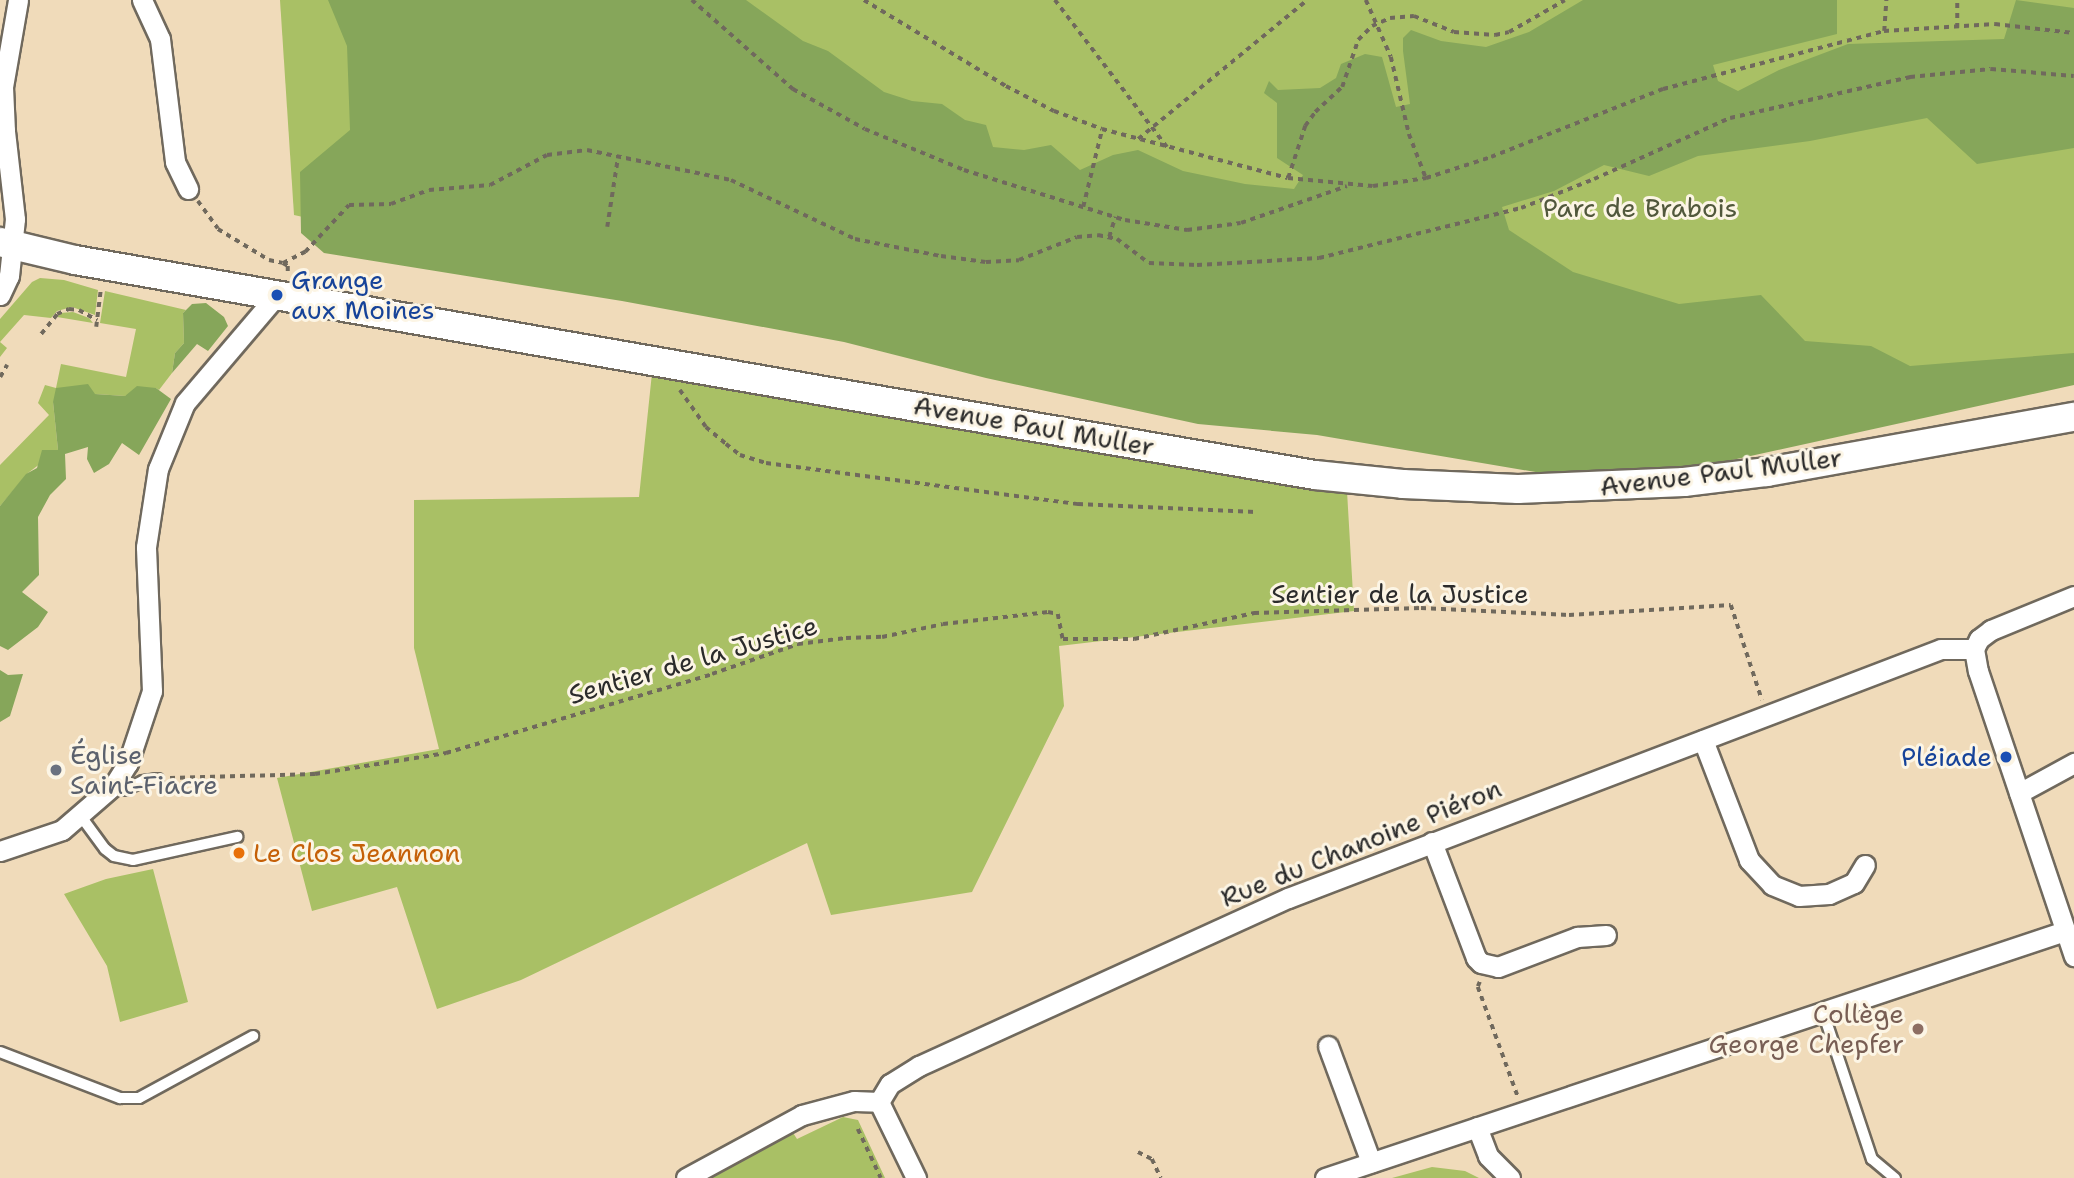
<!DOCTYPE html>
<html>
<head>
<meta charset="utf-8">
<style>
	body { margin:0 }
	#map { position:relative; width:2074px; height:1178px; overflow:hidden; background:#f0dbba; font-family:"Shantell Sans",sans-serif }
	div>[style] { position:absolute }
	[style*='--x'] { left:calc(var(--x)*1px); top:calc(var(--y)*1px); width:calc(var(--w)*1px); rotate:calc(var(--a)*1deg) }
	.green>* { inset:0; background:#a9c065 }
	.forest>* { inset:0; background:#86a65a }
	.path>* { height:3.5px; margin-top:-1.75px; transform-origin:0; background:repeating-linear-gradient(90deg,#70695d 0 5px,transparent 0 10px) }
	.roads { filter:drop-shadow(2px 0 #70695d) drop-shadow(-2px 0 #70695d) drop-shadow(0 2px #70695d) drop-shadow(0 -2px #70695d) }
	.lane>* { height:10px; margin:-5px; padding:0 5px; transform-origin:5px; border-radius:5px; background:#fff }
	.street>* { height:19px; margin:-9.5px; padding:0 9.5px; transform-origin:9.5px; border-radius:9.5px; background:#fff }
	.secondary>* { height:28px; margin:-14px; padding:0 14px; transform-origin:14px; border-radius:14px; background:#fff }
	.dots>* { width:19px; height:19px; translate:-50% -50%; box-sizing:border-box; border:4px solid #fcf5e5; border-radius:50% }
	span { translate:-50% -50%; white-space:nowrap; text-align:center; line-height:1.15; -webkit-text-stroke:6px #fcf5e5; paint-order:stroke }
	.park-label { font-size:26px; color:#51583c }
	.transit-label { font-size:26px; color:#164399 }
	.left { translate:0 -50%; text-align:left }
	.right { translate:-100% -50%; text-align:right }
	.street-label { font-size:26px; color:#2b2b2b }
	.worship-label { font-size:26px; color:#5b616d }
	.food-label { font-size:26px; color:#c56008 }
	.education-label { font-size:26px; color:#785e54 }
</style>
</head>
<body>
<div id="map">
	<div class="green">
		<i style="clip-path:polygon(280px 0,2074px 0,2074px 372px,1967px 386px,596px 282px,294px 215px)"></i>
		<i style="clip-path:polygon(40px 278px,64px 280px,98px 290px,95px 315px,72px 307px,57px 311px,51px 318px,24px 315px,0 342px,7px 348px,0 357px,0 319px,32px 282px)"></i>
		<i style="clip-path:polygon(105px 291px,186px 310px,183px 313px,184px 343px,175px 353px,172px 373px,159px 390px,156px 388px,125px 396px,95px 394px,53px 402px,58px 450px,28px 473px,0 506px,0 465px,49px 415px,38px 403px,45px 385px,56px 388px,61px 364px,126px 377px,136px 329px,100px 323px)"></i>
		<i style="clip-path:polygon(73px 312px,89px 318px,93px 323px,57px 317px,60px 313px)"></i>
		<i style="clip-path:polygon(652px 373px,1081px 450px,1347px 491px,1354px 611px,1059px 646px,1064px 706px,972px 892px,831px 915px,807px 843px,521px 980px,437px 1009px,397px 887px,312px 911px,277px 778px,439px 749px,414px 648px,414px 500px,639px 497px)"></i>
		<i style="clip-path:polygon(153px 869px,188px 1002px,120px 1022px,107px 966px,64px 894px,106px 879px)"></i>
		<i style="clip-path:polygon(843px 1117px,858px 1120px,885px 1178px,702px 1178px,788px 1125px,797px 1139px)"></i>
		<i style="clip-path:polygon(1432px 1167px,1465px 1171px,1479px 1178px,1392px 1178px)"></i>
	</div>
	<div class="forest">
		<i style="clip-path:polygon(328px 0,746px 0,803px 41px,828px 51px,884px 92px,912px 101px,942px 104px,965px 120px,986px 125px,993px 147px,1024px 150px,1051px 145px,1080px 170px,1113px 155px,1138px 150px,1183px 171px,1245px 184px,1294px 189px,1303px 175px,1277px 158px,1277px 103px,1264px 93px,1269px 81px,1278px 90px,1320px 88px,1336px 78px,1341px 64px,1365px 54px,1382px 57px,1396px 107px,1410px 104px,1403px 51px,1403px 38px,1411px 30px,1441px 41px,1486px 47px,1529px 32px,1583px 0,1837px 0,1837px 34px,1713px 65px,1718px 81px,1738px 91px,1779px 70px,1848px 44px,2004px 39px,2016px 0,2074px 8px,2074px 148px,1977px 164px,1927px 118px,1810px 141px,1698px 156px,1649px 176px,1604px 165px,1554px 191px,1502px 207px,1509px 230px,1573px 272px,1679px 304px,1761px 295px,1805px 341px,1871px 346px,1910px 366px,2074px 353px,2074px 385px,1664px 475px,1559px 476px,1317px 435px,1198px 424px,986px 378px,844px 342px,622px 301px,324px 253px,301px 233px,300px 172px,350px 130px,347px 46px)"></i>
		<i style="clip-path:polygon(206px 303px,224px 317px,228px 326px,208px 351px,197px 344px,172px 373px,175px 353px,184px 343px,183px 313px,192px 304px)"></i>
		<i style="clip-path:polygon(88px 384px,95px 394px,125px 396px,137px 386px,156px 388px,171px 399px,139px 455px,122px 443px,109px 464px,94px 473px,87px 459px,88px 447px,65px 454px,66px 479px,50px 495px,38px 517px,39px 575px,22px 592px,48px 612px,38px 627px,8px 650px,0 646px,0 506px,26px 474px,37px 468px,42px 450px,58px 450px,53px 402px,56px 388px)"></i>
		<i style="clip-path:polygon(0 670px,8px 675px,23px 674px,10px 716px,0 722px)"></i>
	</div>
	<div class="path">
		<i style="--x:692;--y:0;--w:135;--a:41.4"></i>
		<i style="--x:793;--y:89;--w:82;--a:29.1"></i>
		<i style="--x:865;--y:129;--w:107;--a:22.5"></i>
		<i style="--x:964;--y:170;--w:169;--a:17.3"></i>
		<i style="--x:1125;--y:220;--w:63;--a:9.2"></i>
		<i style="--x:1187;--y:230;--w:54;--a:-7.4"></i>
		<i style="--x:1241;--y:223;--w:112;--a:-19.2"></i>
		<i style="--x:864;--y:0;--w:166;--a:31.2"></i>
		<i style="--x:1006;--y:86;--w:54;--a:27.5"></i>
		<i style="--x:1054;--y:111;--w:51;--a:20.6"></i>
		<i style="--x:1102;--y:129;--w:192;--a:14.8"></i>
		<i style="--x:1288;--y:178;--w:85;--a:5.4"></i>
		<i style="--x:1373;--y:186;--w:54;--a:-8.6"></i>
		<i style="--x:1426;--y:178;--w:68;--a:-17.9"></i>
		<i style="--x:1491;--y:157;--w:185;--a:-21.6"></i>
		<i style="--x:1663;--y:89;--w:228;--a:-14.7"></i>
		<i style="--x:1884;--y:31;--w:31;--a:-86"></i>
		<i style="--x:1055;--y:0;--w:185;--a:52.7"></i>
		<i style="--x:1366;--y:0;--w:62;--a:66.3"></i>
		<i style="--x:1391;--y:57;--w:79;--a:76.8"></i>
		<i style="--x:1409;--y:134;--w:47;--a:68.9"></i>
		<i style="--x:1957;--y:28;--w:28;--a:-90"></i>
		<i style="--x:1884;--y:31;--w:111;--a:-3.6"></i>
		<i style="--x:1995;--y:24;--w:80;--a:6.5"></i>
		<i style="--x:1138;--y:139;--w:219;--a:-39.4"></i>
		<i style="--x:1288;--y:178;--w:55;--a:-71.9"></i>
		<i style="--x:1305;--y:126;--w:17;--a:-54"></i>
		<i style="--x:1315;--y:112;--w:37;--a:-43"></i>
		<i style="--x:1342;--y:87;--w:50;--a:-71.2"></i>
		<i style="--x:1358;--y:40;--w:20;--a:-45"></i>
		<i style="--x:1372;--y:26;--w:20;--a:-24"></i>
		<i style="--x:1390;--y:18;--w:24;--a:-5"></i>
		<i style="--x:1414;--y:16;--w:43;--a:21.8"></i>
		<i style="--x:1454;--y:32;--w:41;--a:4.2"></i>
		<i style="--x:1495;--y:35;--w:14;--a:-12"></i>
		<i style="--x:1509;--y:32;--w:64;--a:-29.7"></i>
		<i style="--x:198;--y:201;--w:34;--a:54"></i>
		<i style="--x:218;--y:229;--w:60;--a:31.3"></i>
		<i style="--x:269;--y:260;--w:14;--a:12"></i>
		<i style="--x:283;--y:263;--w:25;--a:-27"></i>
		<i style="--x:305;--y:252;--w:64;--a:-46.9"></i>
		<i style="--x:349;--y:205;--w:42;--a:-1.4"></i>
		<i style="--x:391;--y:204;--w:40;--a:-20.2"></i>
		<i style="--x:429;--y:190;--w:61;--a:-4.7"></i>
		<i style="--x:490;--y:185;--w:64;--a:-27.8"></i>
		<i style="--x:547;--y:155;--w:40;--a:-7.1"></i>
		<i style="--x:587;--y:150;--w:147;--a:11.8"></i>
		<i style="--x:731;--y:180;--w:137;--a:25.4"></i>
		<i style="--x:855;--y:239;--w:88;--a:11.2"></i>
		<i style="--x:941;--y:256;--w:45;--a:7.6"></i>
		<i style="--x:986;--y:262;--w:33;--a:-3"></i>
		<i style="--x:1019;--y:260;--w:62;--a:-21.6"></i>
		<i style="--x:1077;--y:237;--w:21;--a:-5"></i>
		<i style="--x:1098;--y:235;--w:19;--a:12"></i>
		<i style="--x:1117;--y:239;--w:40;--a:37"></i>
		<i style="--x:1149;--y:263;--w:48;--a:2.4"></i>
		<i style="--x:1197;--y:265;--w:122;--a:-3.3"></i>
		<i style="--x:1319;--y:258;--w:208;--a:-13.9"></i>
		<i style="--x:1521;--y:208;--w:79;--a:-21.7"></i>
		<i style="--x:1594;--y:179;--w:149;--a:-24.2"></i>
		<i style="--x:1730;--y:118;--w:185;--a:-12.8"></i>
		<i style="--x:1910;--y:77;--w:81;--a:-5.6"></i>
		<i style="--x:1991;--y:69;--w:83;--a:4.8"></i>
		<i style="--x:1083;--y:207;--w:80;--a:-76.3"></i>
		<i style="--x:607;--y:227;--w:72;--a:-81.2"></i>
		<i style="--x:1109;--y:237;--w:21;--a:-73"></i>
		<i style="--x:283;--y:263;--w:6;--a:31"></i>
		<i style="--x:288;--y:266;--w:10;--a:90"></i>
		<i style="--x:96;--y:327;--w:39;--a:-83"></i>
		<i style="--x:41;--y:334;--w:26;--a:-51"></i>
		<i style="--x:57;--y:314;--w:13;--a:-23"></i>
		<i style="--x:69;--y:309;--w:10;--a:6"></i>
		<i style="--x:79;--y:310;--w:21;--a:29"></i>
		<i style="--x:0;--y:377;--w:14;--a:-60"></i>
		<i style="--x:680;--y:390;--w:45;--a:54.9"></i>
		<i style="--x:706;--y:427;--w:26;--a:40"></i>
		<i style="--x:726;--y:444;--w:18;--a:38"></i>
		<i style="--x:740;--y:455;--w:27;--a:17"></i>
		<i style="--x:766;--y:463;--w:315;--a:7.5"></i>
		<i style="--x:1078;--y:504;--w:178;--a:2.6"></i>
		<i style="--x:170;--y:778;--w:145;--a:-1.6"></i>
		<i style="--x:315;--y:774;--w:133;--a:-9.1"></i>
		<i style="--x:446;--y:753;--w:277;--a:-16.5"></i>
		<i style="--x:712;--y:674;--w:91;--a:-19.2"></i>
		<i style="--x:798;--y:644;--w:48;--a:-7.1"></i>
		<i style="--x:846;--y:638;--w:36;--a:-2"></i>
		<i style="--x:882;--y:637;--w:62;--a:-12"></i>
		<i style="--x:943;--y:624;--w:106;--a:-6.5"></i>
		<i style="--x:1048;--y:612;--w:10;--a:11"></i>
		<i style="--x:1058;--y:614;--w:25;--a:79"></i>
		<i style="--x:1063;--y:639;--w:71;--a:0"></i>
		<i style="--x:1134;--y:639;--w:123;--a:-12.2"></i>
		<i style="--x:1254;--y:613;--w:167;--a:-1.7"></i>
		<i style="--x:1421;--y:608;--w:148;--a:2.7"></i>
		<i style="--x:1569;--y:615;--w:162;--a:-3.5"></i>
		<i style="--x:1731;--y:605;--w:100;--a:71.9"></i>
		<i style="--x:1480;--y:982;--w:5;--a:112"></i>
		<i style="--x:1478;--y:987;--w:117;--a:70"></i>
		<i style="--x:858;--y:1129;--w:54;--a:64.9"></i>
		<i style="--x:1138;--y:1152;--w:16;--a:27"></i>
		<i style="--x:1152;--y:1159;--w:21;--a:65"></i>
	</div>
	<div class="roads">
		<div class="lane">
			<i style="--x:114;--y:785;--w:12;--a:24"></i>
			<i style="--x:125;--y:790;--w:20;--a:-27"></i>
			<i style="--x:143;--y:781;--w:15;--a:-8"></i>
			<i style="--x:80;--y:815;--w:42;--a:53.7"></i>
			<i style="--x:105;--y:849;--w:11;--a:38"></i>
			<i style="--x:114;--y:856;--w:19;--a:12"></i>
			<i style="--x:133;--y:860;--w:107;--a:-12.5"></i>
			<i style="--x:1823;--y:1012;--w:155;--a:71.6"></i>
			<i style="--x:1872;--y:1159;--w:30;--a:40"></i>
			<i style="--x:0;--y:1052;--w:129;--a:21"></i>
			<i style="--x:120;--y:1098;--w:19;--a:0"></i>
			<i style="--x:139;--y:1098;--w:130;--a:-28.5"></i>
		</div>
		<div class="street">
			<i style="--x:142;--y:0;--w:43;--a:65.2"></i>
			<i style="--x:160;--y:39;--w:124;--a:83"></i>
			<i style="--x:175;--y:162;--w:30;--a:64"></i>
			<i style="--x:0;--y:295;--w:21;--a:-65"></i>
			<i style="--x:9;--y:276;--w:57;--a:-84"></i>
			<i style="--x:15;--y:219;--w:89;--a:-96.5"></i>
			<i style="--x:5;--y:131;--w:44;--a:-92.6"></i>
			<i style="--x:3;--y:87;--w:88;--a:-80.2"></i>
			<i style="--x:2074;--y:596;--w:90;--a:157.7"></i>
			<i style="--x:1991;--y:630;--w:15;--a:143"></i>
			<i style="--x:1979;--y:639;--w:11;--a:117"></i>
			<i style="--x:1974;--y:649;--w:22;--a:80"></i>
			<i style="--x:1978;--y:671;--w:301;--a:71.4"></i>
			<i style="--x:1703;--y:740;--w:129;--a:69"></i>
			<i style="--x:1749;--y:860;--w:34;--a:47"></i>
			<i style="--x:1772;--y:885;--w:29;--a:22"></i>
			<i style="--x:1799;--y:896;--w:30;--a:-4"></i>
			<i style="--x:1829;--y:894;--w:27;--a:-24"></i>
			<i style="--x:1854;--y:883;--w:21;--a:-59"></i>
			<i style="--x:2019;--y:793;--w:63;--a:-28.6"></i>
			<i style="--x:1432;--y:842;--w:124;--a:69.2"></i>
			<i style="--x:1476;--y:958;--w:7;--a:45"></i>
			<i style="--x:1481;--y:963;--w:17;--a:13"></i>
			<i style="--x:1498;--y:967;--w:85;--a:-20.8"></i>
			<i style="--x:1577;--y:937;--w:29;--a:-4"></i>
			<i style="--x:0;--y:851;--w:65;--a:-18.7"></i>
			<i style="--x:62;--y:830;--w:69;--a:-40.9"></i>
			<i style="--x:114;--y:785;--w:26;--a:-58"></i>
			<i style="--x:128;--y:763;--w:76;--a:-71.6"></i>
			<i style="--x:152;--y:691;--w:144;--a:-92.4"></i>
			<i style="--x:146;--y:547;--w:79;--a:-81.3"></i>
			<i style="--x:158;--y:469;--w:71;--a:-67.8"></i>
			<i style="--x:185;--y:403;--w:142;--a:-49.6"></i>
			<i style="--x:1328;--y:1046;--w:124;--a:69.7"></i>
			<i style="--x:879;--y:1102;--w:21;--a:-59"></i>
			<i style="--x:890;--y:1084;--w:34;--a:-32"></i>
			<i style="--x:919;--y:1066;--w:405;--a:-24.5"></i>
			<i style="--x:1288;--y:898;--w:699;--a:-20.87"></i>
			<i style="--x:1941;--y:649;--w:33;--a:0"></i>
			<i style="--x:879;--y:1102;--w:85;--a:64"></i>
			<i style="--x:1477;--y:1127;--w:31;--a:69"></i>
			<i style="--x:1488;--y:1156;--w:31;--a:45"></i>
			<i style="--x:686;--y:1178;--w:132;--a:-28.5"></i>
			<i style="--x:802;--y:1115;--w:54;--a:-15.1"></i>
			<i style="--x:854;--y:1101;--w:25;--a:2"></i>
			<i style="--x:1325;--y:1178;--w:780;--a:-18.46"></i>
		</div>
		<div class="secondary">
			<i style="--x:0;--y:242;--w:77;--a:13.5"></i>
			<i style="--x:75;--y:260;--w:754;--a:9.92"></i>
			<i style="--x:818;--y:390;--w:504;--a:9.71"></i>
			<i style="--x:1315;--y:475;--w:88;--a:5.8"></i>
			<i style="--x:1403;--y:484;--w:115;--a:2.5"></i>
			<i style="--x:1518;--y:489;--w:166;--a:-2.4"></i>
			<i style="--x:1684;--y:482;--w:84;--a:-6.9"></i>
			<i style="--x:1767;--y:472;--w:312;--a:-10.2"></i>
		</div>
	</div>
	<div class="dots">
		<i style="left:277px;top:295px;background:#1a4fb4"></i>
		<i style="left:2006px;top:757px;background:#1a4fb4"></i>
		<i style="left:56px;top:770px;background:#6b7280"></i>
		<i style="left:239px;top:853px;background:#e8710a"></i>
		<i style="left:1918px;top:1029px;background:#8d6e63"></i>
	</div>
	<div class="park-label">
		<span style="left:1640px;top:208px">Parc de Brabois</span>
	</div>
	<div class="transit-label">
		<span class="left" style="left:291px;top:295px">Grange<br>aux Moines</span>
		<span class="right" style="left:1992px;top:757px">Pléiade</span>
	</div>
	<div class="street-label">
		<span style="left:1034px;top:426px;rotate:10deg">Avenue Paul Muller</span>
		<span style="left:1721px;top:472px;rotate:-7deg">Avenue Paul Muller</span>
		<span style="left:1400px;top:594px">Sentier de la Justice</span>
		<span style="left:693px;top:660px;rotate:-16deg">Sentier de la Justice</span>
		<span style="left:1361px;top:843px;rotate:-22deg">Rue du Chanoine Piéron</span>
	</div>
	<div class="worship-label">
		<span class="left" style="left:70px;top:770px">Église<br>Saint-Fiacre</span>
	</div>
	<div class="food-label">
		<span class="left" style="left:253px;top:853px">Le Clos Jeannon</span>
	</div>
	<div class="education-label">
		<span class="right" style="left:1904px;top:1029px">Collège<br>George Chepfer</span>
	</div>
</div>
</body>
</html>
